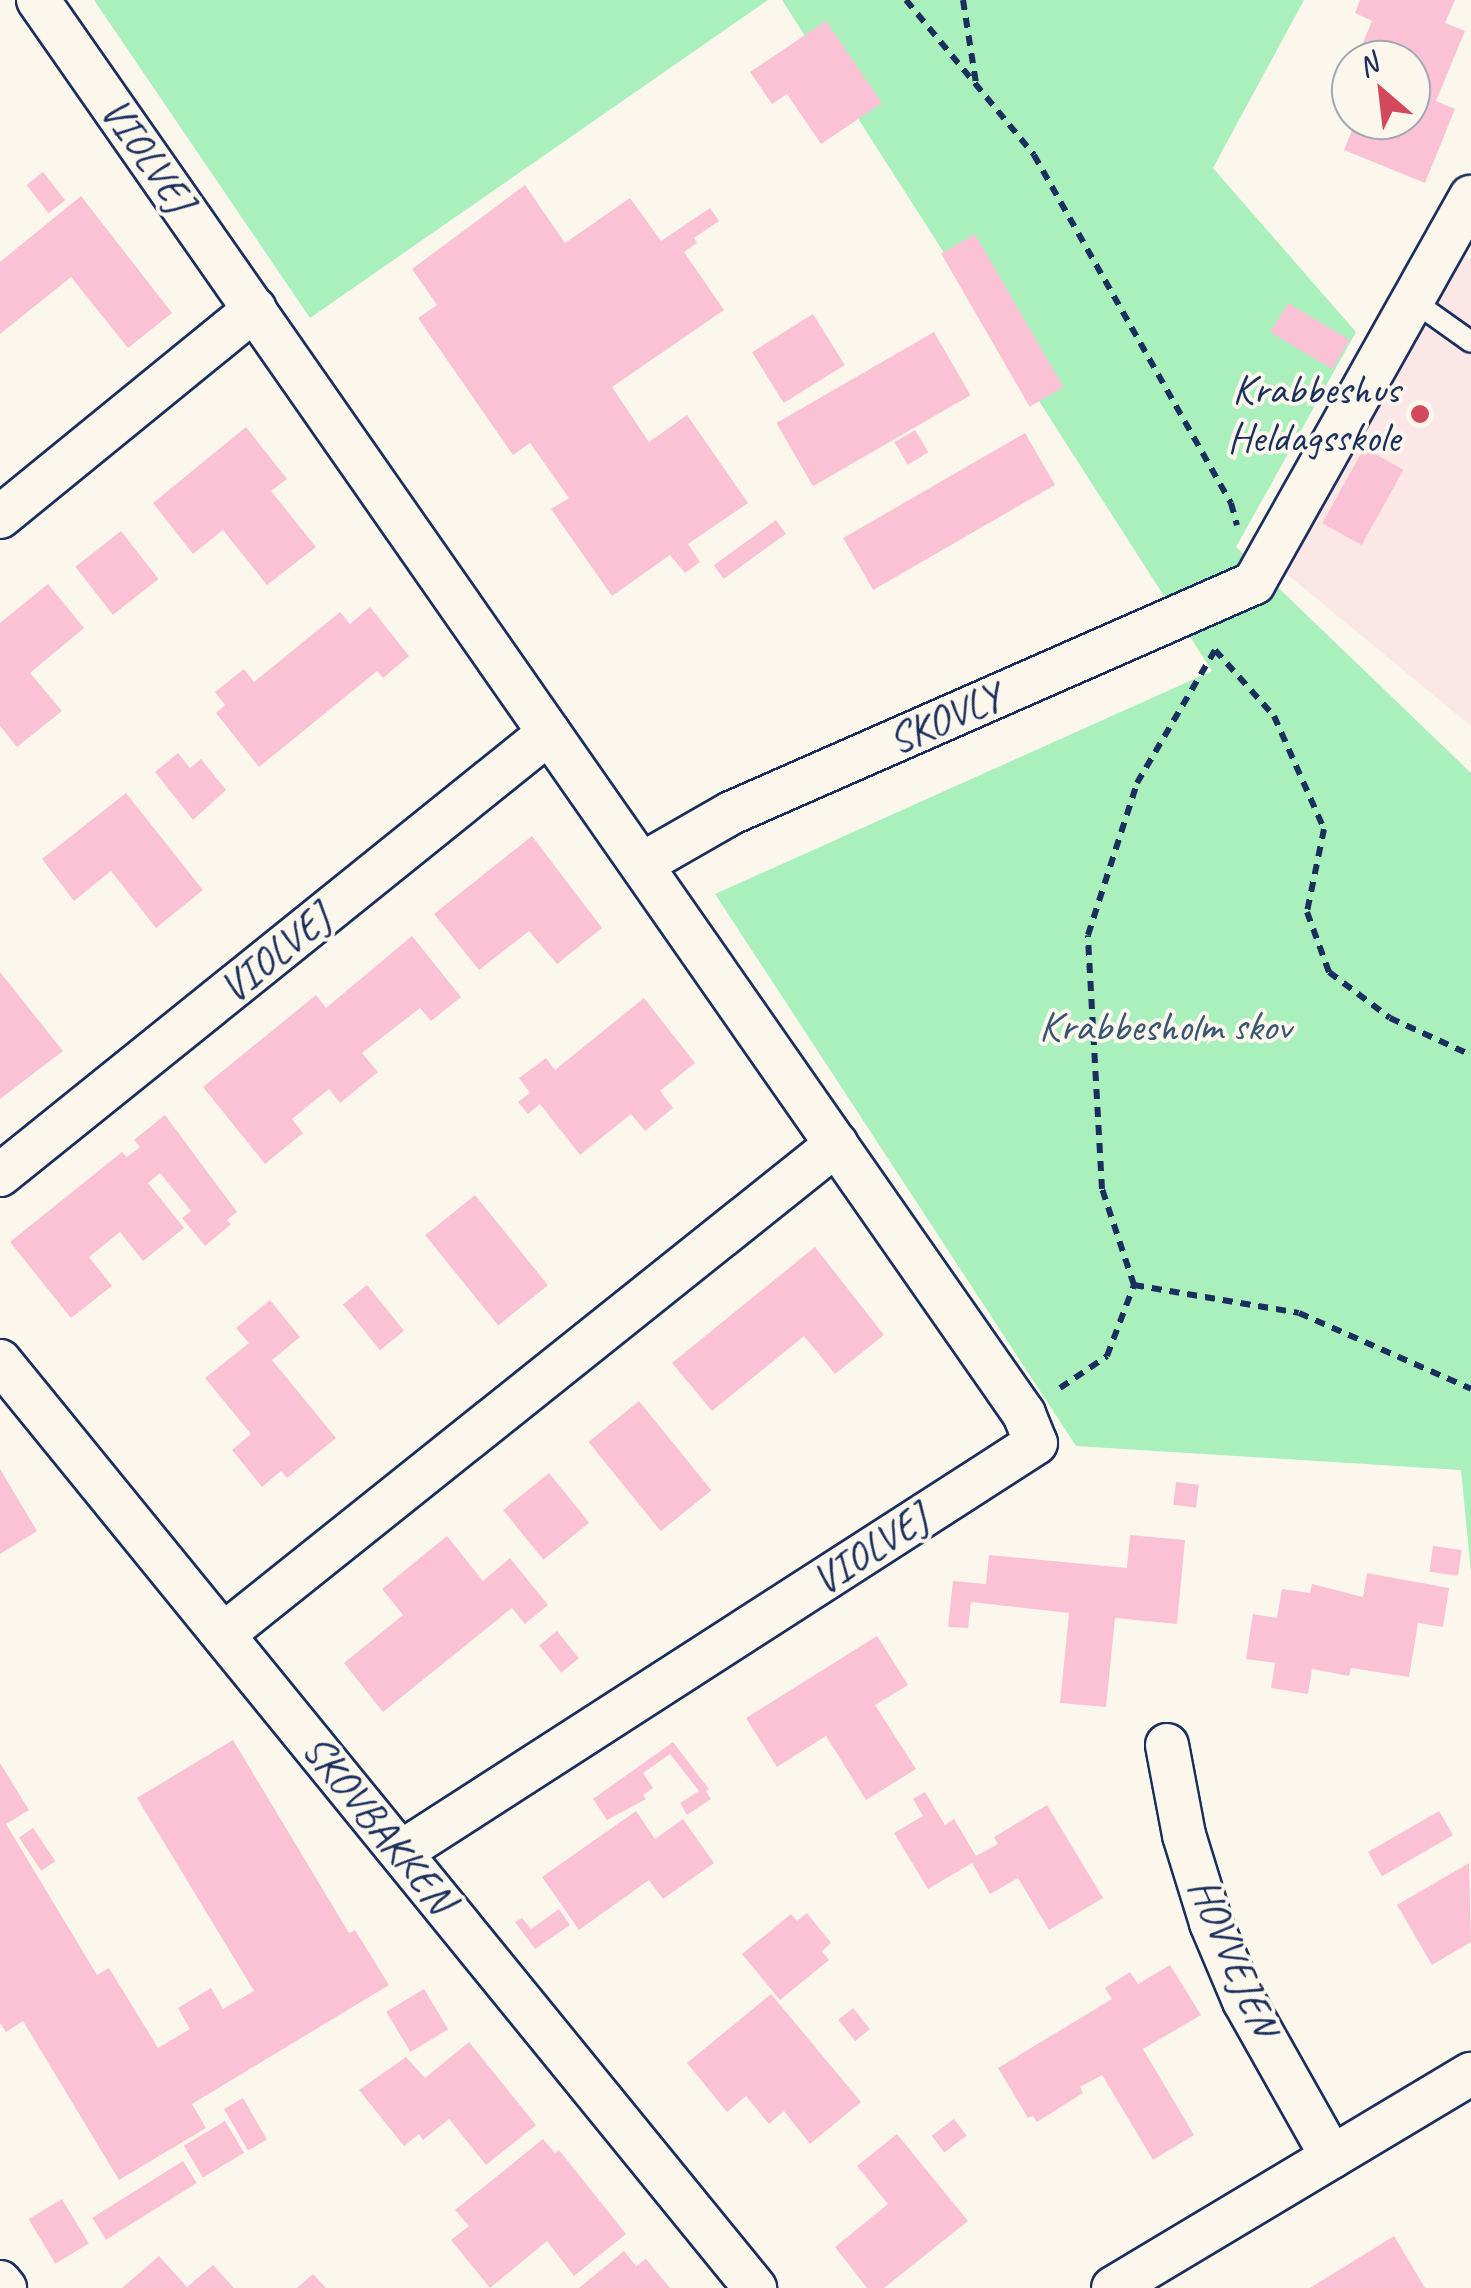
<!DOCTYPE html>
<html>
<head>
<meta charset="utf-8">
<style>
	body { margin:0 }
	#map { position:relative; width:1471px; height:2288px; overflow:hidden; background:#fbf7ec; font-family:Caveat,sans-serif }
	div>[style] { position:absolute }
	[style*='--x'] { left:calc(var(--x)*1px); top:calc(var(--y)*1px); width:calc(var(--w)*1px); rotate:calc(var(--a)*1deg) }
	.built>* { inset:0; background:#fbe7e5 }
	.green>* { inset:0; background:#aaf0bc }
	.building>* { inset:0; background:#fbc2d6; transform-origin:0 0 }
	.path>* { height:6px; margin-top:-3px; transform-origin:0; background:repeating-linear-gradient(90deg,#1b2f5e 0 10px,transparent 0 18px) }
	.roads { filter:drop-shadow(2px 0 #1b2f5e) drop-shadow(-2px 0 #1b2f5e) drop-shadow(0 2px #1b2f5e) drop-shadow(0 -2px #1b2f5e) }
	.lane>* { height:20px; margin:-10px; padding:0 10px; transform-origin:10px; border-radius:10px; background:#fbf7ec }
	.street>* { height:42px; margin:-21px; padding:0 21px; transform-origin:21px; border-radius:21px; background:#fbf7ec }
	.dots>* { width:28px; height:28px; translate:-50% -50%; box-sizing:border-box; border:5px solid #fbf7ec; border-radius:50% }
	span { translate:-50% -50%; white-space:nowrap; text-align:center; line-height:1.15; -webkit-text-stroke:8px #fbf7ec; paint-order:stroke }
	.street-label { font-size:42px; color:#1b2f5e }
	.poi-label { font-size:42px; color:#1b2f5e }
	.right { translate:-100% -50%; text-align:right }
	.park-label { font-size:42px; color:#385671 }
	.north { position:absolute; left:1331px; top:40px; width:100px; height:100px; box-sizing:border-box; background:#fbf7ec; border:2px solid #a1a7b3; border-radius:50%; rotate:332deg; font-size:28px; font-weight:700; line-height:40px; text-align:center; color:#1b2f5e }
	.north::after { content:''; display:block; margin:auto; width:35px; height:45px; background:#d1495b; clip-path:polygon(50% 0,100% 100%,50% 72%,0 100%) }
</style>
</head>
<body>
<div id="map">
	<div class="built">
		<i style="clip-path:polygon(1458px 253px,1471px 259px,1471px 726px,1282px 570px)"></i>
	</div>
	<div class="green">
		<i style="clip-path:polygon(94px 0,768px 0,310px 318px)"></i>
		<i style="clip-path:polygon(782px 0,1304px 0,1213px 168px,1356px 332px,1236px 547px,1471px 773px,1471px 1572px,1461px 1470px,1076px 1446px,715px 894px,1212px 671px)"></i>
	</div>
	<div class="building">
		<i style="clip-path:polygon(1360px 0,1455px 0,1445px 23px,1465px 31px,1436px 101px,1455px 109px,1425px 183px,1344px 150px,1356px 120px,1411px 120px,1411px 60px,1356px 60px,1372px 21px,1355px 13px)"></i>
		<i style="clip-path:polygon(826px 21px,882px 103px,821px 144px,787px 94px,772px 104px,750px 72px)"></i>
		<i style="left:43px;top:172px;width:36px;height:21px;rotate:52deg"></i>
		<i style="clip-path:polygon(525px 185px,565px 243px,630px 198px,661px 241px,710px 208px,719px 221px,694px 238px,697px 243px,684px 252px,724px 310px,612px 387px,649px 442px,687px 415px,748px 503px,688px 544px,700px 562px,685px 573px,670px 555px,612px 596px,551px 509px,569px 498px,530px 443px,513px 455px,418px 318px,437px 305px,412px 269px)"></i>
		<i style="clip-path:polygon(81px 196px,172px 313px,128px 348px,71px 277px,0 334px,0 262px)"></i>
		<i style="left:975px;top:234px;width:177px;height:39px;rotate:60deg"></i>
		<i style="left:1288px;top:303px;width:72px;height:34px;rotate:31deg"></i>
		<i style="left:813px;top:314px;width:60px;height:72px;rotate:58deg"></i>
		<i style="left:934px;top:332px;width:73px;height:182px;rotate:60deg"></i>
		<i style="clip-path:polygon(246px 427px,287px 479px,271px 491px,316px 547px,267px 585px,223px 530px,193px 554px,153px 503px)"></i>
		<i style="left:915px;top:430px;width:26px;height:24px;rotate:59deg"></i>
		<i style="left:1025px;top:433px;width:60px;height:210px;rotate:60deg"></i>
		<i style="left:1364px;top:448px;width:45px;height:86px;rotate:29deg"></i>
		<i style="left:776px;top:520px;width:17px;height:77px;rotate:54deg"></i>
		<i style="left:121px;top:531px;width:61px;height:58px;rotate:52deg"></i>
		<i style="clip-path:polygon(48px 584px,84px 628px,30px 673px,62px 711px,17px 747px,0 726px,0 623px)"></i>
		<i style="clip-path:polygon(370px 607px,409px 656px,383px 678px,377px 671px,259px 767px,216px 713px,225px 705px,215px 692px,244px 669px,254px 682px,340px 612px,350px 624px)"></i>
		<i style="clip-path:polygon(178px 753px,190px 768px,201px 759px,226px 790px,193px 820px,155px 772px)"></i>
		<i style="clip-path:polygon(126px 793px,203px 890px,156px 928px,111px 871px,74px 901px,42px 859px)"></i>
		<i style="clip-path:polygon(532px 836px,602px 928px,557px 964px,529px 931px,479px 970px,434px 914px)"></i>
		<i style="clip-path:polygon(412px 936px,461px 997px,431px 1021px,420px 1008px,362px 1053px,378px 1072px,340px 1103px,329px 1089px,292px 1119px,303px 1133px,265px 1164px,203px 1087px,316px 995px,326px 1008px)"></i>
		<i style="clip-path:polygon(0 972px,63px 1051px,0 1099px)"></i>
		<i style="clip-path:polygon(644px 998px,695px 1063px,660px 1091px,673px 1108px,645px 1131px,631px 1114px,580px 1155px,540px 1104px,528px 1114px,518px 1102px,530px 1093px,519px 1078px,546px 1058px,555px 1070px)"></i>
		<i style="clip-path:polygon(165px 1115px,237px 1212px,227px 1220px,231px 1224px,205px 1246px,182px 1218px,191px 1211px,160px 1173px,148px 1183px,184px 1228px,143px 1261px,120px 1232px,89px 1257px,112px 1286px,71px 1318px,10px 1242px,122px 1152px,127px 1157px,140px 1147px,134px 1140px)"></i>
		<i style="left:475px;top:1195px;width:116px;height:64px;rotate:51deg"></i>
		<i style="clip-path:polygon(815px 1247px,884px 1335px,835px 1374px,804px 1336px,712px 1411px,672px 1363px)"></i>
		<i style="left:367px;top:1285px;width:59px;height:31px;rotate:51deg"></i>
		<i style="clip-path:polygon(270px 1300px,300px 1337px,272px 1360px,336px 1438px,287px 1478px,281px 1471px,262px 1487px,232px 1450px,251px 1434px,205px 1378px,249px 1343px,236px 1328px)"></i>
		<i style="left:639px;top:1401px;width:115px;height:65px;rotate:51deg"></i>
		<i style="clip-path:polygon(0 1469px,37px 1531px,0 1554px)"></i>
		<i style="left:549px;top:1473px;width:64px;height:59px;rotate:51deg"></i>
		<i style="left:1176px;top:1482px;width:23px;height:23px;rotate:7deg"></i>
		<i style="clip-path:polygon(1130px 1535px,1185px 1540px,1177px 1624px,1115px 1618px,1106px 1707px,1060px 1703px,1069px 1613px,971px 1602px,968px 1628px,948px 1627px,953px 1581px,986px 1584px,989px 1555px,1127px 1568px)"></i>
		<i style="clip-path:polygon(447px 1536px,483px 1581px,510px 1558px,548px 1605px,525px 1624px,512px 1608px,383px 1712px,344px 1663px,403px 1615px,382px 1589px)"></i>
		<i style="left:1433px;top:1546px;width:29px;height:26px;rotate:8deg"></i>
		<i style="clip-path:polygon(1367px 1573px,1449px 1588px,1443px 1627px,1418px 1623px,1409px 1677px,1351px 1668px,1349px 1676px,1312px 1669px,1308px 1694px,1271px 1688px,1275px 1663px,1246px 1659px,1253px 1614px,1277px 1618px,1282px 1589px,1310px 1593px,1312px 1584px,1363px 1597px)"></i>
		<i style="left:557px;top:1631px;width:35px;height:23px;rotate:51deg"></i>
		<i style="clip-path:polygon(877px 1636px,908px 1685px,875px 1705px,916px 1769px,866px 1800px,826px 1736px,777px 1767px,746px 1718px)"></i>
		<i style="clip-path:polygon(233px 1740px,349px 1933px,355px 1930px,389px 1985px,192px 2104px,206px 2128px,119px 2180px,23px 2021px,6px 2032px,0 2023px,0 1763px,29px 1810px,6px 1824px,97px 1975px,109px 1968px,158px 2048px,190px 2029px,178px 2008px,211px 1988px,223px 2009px,254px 1991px,137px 1798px)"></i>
		<i style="clip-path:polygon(673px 1742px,709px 1789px,706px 1791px,711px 1799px,687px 1815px,680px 1803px,699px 1791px,670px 1754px,643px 1773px,653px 1788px,643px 1795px,646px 1799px,607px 1820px,593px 1799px)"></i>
		<i style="clip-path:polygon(925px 1792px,945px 1825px,954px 1819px,976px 1856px,998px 1844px,994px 1837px,1047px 1805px,1103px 1898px,1049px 1930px,1018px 1878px,990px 1894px,972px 1863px,928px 1889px,894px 1833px,923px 1816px,913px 1799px)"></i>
		<i style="clip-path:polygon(636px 1811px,655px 1839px,683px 1819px,714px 1863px,663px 1899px,649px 1880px,579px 1930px,542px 1877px)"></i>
		<i style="left:1439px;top:1811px;width:28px;height:82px;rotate:60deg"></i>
		<i style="left:33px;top:1828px;width:40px;height:17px;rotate:56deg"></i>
		<i style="clip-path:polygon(1469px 1863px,1471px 1942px,1432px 1965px,1397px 1905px)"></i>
		<i style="clip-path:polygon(559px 1909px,570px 1925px,535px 1949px,515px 1922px,522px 1918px,531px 1929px)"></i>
		<i style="clip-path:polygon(807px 1913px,831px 1943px,822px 1951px,829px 1960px,780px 2000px,742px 1954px,791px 1914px,797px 1921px)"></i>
		<i style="clip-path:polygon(1170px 1965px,1201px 2015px,1143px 2049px,1194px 2135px,1153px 2160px,1102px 2075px,1080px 2087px,1083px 2093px,1037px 2122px,1033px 2116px,1028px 2118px,998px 2068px,1112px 1999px,1105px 1988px,1130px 1972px,1138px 1984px)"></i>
		<i style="left:424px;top:1989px;width:47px;height:44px;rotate:59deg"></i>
		<i style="clip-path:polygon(771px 1994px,861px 2102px,810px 2144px,784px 2111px,769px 2124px,746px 2096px,727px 2112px,687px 2063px)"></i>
		<i style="left:853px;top:2008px;width:27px;height:19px;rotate:51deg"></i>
		<i style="clip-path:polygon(469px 2042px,536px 2125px,486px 2165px,449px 2119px,423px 2140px,419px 2134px,404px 2146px,359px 2090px,406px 2057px,425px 2078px)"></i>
		<i style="left:243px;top:2098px;width:48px;height:22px;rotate:60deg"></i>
		<i style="left:954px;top:2119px;width:21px;height:28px;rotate:53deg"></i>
		<i style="left:225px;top:2121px;width:37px;height:48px;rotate:59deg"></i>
		<i style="clip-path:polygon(897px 2134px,968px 2221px,884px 2288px,867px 2288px,835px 2247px,888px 2204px,857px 2166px)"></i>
		<i style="clip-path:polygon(543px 2139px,555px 2153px,559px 2150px,626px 2234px,574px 2276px,547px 2241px,490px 2288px,451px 2240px,469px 2226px,455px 2210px)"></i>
		<i style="left:183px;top:2161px;width:26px;height:107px;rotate:58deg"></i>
		<i style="left:62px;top:2199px;width:52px;height:39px;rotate:59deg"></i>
		<i style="clip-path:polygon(1394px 2236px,1425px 2288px,1310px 2288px)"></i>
		<i style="clip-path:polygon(624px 2251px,636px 2266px,646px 2259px,670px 2288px,579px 2288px)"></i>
		<i style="clip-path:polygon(159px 2256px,187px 2287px,213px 2265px,234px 2288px,122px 2288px)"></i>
		<i style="clip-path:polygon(313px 2274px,326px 2288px,297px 2288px)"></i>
	</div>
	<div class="path">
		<i style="--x:906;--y:0;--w:201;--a:50.4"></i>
		<i style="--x:1034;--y:155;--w:400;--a:60.5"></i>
		<i style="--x:1231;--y:503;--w:23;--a:75"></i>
		<i style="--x:963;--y:0;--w:84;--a:81.1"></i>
		<i style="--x:1215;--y:650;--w:89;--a:48.2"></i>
		<i style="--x:1274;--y:716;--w:124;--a:66.1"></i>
		<i style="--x:1324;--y:829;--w:85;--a:101.6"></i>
		<i style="--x:1307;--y:912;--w:64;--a:69.9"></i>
		<i style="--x:1329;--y:972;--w:76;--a:37"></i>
		<i style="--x:1390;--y:1018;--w:89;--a:24.6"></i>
		<i style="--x:1134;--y:1285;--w:167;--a:9.6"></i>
		<i style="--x:1299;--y:1313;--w:188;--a:23.8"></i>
		<i style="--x:1060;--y:1388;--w:57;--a:-34.2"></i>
		<i style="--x:1107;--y:1356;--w:76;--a:-69.2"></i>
		<i style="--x:1134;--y:1285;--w:101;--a:-108.4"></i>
		<i style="--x:1102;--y:1189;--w:254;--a:-93.2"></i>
		<i style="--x:1088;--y:935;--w:160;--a:-72.1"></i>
		<i style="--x:1137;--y:783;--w:154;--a:-59.6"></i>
	</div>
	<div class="roads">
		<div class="lane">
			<i style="--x:1412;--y:300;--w:72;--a:35.4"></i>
		</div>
		<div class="street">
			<i style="--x:38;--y:0;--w:1724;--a:55.11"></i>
			<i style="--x:1024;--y:1414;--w:31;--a:68"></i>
			<i style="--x:1036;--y:1443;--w:755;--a:147.21"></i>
			<i style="--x:0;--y:517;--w:329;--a:-39.2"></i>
			<i style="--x:642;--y:864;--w:103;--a:-29.8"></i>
			<i style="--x:731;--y:813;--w:571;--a:-23.74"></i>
			<i style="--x:1254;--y:583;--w:443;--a:-60.7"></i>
			<i style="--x:0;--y:1175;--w:705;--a:-38.84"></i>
			<i style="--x:0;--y:1361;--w:1196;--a:50.84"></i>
			<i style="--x:225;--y:1633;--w:783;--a:-38.63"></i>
			<i style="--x:1167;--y:1745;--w:92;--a:79.3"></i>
			<i style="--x:1184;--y:1835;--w:92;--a:72.9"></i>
			<i style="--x:1211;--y:1923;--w:85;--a:67.1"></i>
			<i style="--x:1244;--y:2001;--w:179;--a:60.6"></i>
			<i style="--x:0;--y:2282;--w:8;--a:50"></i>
			<i style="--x:1113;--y:2288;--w:417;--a:-30.9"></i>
		</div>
	</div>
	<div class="dots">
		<i style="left:1420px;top:414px;background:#d1495b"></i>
	</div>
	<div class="street-label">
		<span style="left:147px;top:155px;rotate:55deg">VIOLVEJ</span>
		<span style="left:945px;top:719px;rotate:-24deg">SKOVLY</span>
		<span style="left:275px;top:954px;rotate:-39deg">VIOLVEJ</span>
		<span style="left:870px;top:1550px;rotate:-33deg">VIOLVEJ</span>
		<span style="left:378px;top:1824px;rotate:51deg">SKOVBAKKEN</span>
		<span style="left:1233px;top:1957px;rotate:67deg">HOVVEJEN</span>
	</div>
	<div class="poi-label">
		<span class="right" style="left:1400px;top:414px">Krabbeshus<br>Heldagsskole</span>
	</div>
	<div class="park-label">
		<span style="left:1165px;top:1027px">Krabbesholm skov</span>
	</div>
	<div class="north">N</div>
</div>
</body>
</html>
